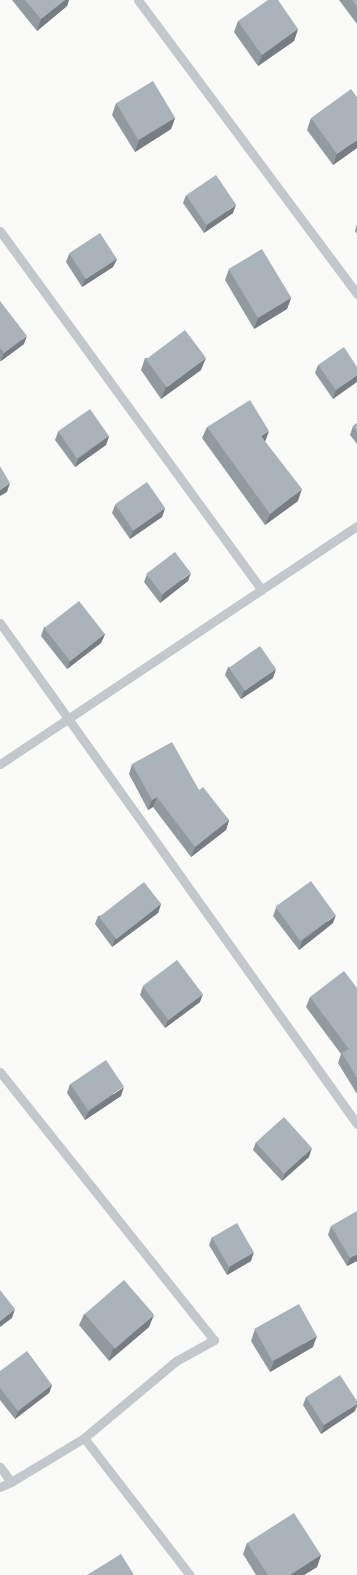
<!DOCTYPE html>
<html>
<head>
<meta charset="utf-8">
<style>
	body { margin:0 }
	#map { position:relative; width:357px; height:1575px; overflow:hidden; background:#fafaf8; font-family:Barlow,sans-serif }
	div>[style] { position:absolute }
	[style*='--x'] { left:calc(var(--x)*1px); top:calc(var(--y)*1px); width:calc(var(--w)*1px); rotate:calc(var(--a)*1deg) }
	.lane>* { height:9px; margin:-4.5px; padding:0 4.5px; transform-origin:4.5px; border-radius:4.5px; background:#c3c8cc }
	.wall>* { inset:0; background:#929a9f }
	.shaded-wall>* { inset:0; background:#777d82 }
	.building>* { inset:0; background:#aab3b9; transform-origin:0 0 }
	span { translate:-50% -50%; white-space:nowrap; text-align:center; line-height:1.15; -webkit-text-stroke:4px #fff; paint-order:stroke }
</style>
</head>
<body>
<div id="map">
	<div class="lane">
		<i style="--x:138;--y:0;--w:367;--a:53.3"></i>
		<i style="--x:0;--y:231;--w:444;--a:53.9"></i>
		<i style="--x:0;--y:623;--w:615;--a:54.53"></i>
		<i style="--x:0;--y:764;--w:429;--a:-33.7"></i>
		<i style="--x:0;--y:1072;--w:343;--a:51.4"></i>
		<i style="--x:214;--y:1340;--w:43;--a:151.1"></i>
		<i style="--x:176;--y:1361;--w:120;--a:140.1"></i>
		<i style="--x:84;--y:1438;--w:85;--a:148.9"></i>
		<i style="--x:11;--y:1482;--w:19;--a:-126"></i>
		<i style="--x:84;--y:1438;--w:173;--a:52.3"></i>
		<i style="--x:0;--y:1487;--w:12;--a:-24"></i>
	</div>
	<div class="wall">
		<i style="clip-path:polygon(12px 0,69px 0,67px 6px,37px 31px)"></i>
		<i style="clip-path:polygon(339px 0,357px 0,357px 24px)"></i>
		<i style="clip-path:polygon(238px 21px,298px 29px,294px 41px,258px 66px,234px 32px)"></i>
		<i style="clip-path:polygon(116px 103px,175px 118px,171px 129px,135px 152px,112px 115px)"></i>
		<i style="clip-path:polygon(311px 118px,357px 148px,333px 165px,307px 130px)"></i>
		<i style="clip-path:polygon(186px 195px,233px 213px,204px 233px,183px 203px)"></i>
		<i style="clip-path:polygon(357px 224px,357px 234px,355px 231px)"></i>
		<i style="clip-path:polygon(69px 254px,117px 259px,113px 267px,82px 287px,66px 262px)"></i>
		<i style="clip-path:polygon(229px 269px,291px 298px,287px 309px,254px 329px,225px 280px)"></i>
		<i style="clip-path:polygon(0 301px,24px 344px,1px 361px,0 361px)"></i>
		<i style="clip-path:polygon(145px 358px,201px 370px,161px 399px,141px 370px)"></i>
		<i style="clip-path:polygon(318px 365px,357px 367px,333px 399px,315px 373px)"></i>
		<i style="clip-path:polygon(357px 423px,357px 444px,350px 435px,353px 426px)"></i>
		<i style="clip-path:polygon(207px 427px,298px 501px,265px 525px,202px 438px)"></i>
		<i style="clip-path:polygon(58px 432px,109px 436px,106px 445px,75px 467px,55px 440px)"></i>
		<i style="clip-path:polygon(115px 505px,165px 508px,162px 517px,130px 539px,112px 513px)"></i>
		<i style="clip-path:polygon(147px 574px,188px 581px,160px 603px,144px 582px)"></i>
		<i style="clip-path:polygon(44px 627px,105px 634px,101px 643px,67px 669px,41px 636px)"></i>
		<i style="clip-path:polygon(228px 667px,273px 678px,241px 699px,225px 675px)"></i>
		<i style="clip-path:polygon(132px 764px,199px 790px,229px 820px,226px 830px,191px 857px,153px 807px,148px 810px,129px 774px)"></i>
		<i style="clip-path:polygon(161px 904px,158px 913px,112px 947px,95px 924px,98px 916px)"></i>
		<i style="clip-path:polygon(276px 908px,333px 923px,299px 950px,273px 916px)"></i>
		<i style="clip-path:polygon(143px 986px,200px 1002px,165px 1028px,140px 995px)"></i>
		<i style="clip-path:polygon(357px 988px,357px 1094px,338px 1063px,341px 1054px,306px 1007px,310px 997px)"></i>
		<i style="clip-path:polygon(70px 1084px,121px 1096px,85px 1120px,67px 1093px)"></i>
		<i style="clip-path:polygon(256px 1142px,309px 1157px,282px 1181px,253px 1150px)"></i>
		<i style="clip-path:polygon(331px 1226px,357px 1261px,347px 1266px,328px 1235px)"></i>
		<i style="clip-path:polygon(212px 1237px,251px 1261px,227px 1275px,209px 1245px)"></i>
		<i style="clip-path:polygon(84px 1314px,149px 1327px,109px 1361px,79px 1325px)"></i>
		<i style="clip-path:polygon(255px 1329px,313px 1347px,270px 1372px,251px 1341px)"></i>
		<i style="clip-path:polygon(0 1371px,52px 1385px,49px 1393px,15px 1419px,0 1400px)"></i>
		<i style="clip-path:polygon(306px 1397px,355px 1411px,321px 1434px,303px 1405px)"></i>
		<i style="clip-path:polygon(247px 1543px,321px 1555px,317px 1567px,304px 1575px,256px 1575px,243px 1554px)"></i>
	</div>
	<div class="shaded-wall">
		<i style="clip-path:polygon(65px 0,69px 0,67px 6px,37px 31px,41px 19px)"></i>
		<i style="clip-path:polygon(298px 29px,294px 41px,258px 66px,262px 55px)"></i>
		<i style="clip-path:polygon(175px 118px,171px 129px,135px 152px,139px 140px)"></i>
		<i style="clip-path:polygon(357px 140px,357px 148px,333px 165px,337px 154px)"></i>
		<i style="clip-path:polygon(236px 205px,233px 213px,204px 233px,207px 225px)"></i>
		<i style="clip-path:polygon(117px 259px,113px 267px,82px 287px,85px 279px)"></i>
		<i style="clip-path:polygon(291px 298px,287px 309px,254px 329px,258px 318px)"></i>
		<i style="clip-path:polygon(27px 336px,24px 344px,1px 361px,4px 353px)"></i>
		<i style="clip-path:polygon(206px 358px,201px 370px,161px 399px,166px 387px)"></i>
		<i style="clip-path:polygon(357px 375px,357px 382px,333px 399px,336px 390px)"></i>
		<i style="clip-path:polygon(269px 431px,265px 442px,261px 436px)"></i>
		<i style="clip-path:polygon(109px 436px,106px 445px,75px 467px,78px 459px)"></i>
		<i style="clip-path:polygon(10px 483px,7px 492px,0 496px,0 490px)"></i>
		<i style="clip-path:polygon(302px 489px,298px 501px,265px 525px,270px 514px)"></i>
		<i style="clip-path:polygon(165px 508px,162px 517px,130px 539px,133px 531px)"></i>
		<i style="clip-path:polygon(191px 573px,188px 581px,160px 603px,163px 594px)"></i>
		<i style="clip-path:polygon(105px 634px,101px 643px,67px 669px,70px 661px)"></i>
		<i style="clip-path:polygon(276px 669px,273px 678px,241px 699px,244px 691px)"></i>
		<i style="clip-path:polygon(157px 797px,153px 807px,148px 810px,152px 800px)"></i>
		<i style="clip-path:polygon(229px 820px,226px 830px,191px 857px,195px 847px)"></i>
		<i style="clip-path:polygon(161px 904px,158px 913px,112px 947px,115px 939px)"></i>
		<i style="clip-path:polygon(336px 915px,333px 923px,299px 950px,302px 941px)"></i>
		<i style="clip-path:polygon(203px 994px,200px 1002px,165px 1028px,168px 1020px)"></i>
		<i style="clip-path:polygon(124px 1087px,121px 1096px,85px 1120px,88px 1112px)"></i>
		<i style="clip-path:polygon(312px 1148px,309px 1157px,282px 1181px,285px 1173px)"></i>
		<i style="clip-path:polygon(254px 1252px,251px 1261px,227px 1275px,230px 1266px)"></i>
		<i style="clip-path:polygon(357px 1254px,357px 1261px,347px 1266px,350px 1258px)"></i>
		<i style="clip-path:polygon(15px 1309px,12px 1318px,0 1327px,0 1321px)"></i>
		<i style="clip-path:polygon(154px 1315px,149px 1327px,109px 1361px,113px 1349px)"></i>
		<i style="clip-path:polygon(317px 1336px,313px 1347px,270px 1372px,274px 1361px)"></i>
		<i style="clip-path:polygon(52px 1385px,49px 1393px,15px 1419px,18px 1411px)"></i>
		<i style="clip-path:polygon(357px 1404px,357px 1406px,355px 1411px,321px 1434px,324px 1425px)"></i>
		<i style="clip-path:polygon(321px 1555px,317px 1567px,304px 1575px,290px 1575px)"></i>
	</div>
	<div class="building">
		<i style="clip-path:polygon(25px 0,65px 0,41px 19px)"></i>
		<i style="clip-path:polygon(268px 0,278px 0,298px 29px,262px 55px,238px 21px)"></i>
		<i style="clip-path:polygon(352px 0,357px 0,357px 7px)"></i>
		<i style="left:153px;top:81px;width:43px;height:43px;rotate:59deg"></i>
		<i style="clip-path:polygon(351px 89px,357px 97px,357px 140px,337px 154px,311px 118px)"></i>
		<i style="left:216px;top:175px;width:36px;height:36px;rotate:56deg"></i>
		<i style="left:100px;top:233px;width:31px;height:37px;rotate:57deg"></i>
		<i style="left:262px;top:249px;width:57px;height:39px;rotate:59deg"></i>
		<i style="clip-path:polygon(0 301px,27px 336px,4px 353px,0 348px)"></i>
		<i style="left:185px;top:330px;width:35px;height:49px;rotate:53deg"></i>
		<i style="clip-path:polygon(344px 347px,357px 367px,357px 375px,336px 390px,318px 365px)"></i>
		<i style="clip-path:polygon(250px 400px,269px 431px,261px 436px,302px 489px,270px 514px,207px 427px)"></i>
		<i style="left:90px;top:409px;width:33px;height:39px;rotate:55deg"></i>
		<i style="clip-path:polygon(357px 423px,357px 432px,353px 426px)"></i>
		<i style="clip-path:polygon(0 466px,10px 483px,0 490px)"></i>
		<i style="left:147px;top:482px;width:32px;height:39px;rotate:55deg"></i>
		<i style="left:175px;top:552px;width:26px;height:36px;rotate:53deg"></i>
		<i style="left:79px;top:601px;width:42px;height:44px;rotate:52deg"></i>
		<i style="left:260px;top:646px;width:28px;height:38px;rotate:55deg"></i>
		<i style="clip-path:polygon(172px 742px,199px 790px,203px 787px,229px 820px,195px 847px,157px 797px,152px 800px,132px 764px)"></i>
		<i style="left:311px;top:881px;width:42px;height:44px;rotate:54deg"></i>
		<i style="left:144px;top:882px;width:28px;height:57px;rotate:52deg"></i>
		<i style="left:177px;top:960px;width:43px;height:43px;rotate:53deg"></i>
		<i style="clip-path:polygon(344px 971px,357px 988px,357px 1078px,342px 1053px,349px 1049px,310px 997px)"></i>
		<i style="left:106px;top:1060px;width:32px;height:43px;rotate:56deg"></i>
		<i style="left:284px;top:1117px;width:42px;height:38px;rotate:48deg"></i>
		<i style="clip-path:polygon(357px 1211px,357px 1254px,350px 1258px,331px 1226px)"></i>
		<i style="left:237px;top:1223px;width:34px;height:29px;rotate:60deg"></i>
		<i style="left:124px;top:1280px;width:46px;height:52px;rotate:49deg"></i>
		<i style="clip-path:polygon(0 1290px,15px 1309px,0 1321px)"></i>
		<i style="left:299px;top:1304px;width:37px;height:51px;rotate:61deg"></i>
		<i style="clip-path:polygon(27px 1351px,52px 1385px,18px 1411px,0 1388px,0 1371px)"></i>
		<i style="clip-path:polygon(340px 1375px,357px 1401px,357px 1404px,324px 1425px,306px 1397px)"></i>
		<i style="clip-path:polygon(294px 1513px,321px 1555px,290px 1575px,268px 1575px,247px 1543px)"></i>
		<i style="clip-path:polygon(121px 1554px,134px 1575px,87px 1575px)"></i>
	</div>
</div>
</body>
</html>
